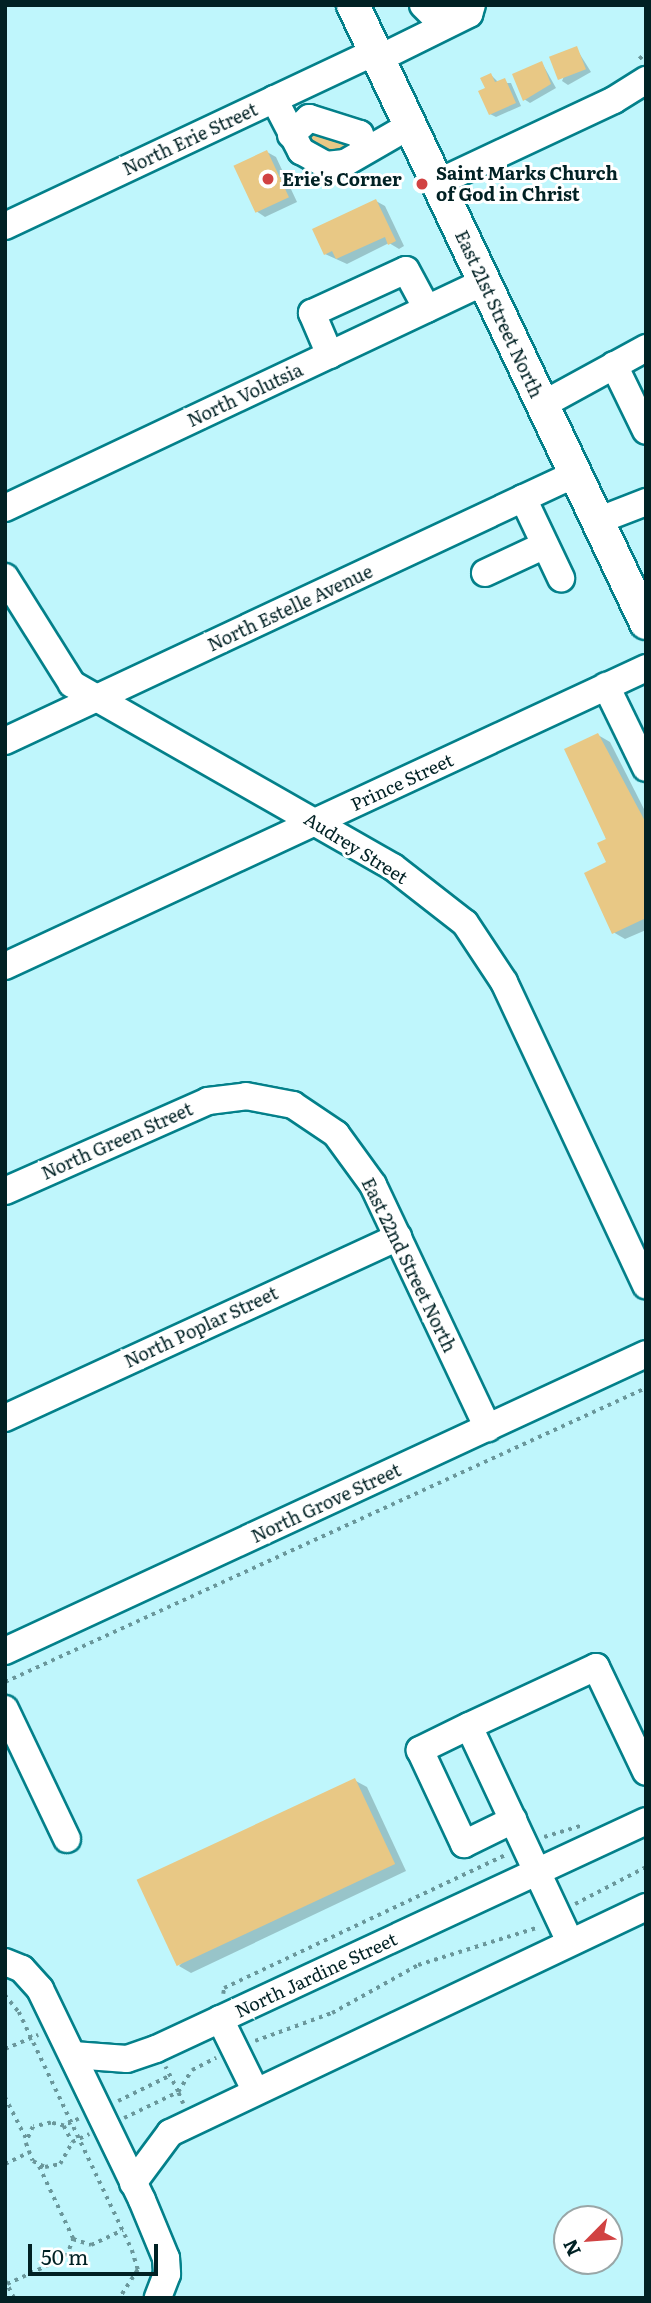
<!DOCTYPE html>
<html>
<head>
<meta charset="utf-8">
<style>
	body { margin:0 }
	#map { position:relative; width:651px; height:2303px; overflow:hidden; background:#bff6fc; font-family:Literata,serif }
	div>[style] { position:absolute }
	[style*='--x'] { left:calc(var(--x)*1px); top:calc(var(--y)*1px); width:calc(var(--w)*1px); rotate:calc(var(--a)*1deg) }
	.shadow>* { inset:0; background:#0003 }
	.building>* { inset:0; background:#e8c885; transform-origin:0 0 }
	.path>* { height:3.5px; margin-top:-1.75px; transform-origin:0; background:repeating-linear-gradient(90deg,#6a979b 0 3.5px,transparent 0 8.5px) }
	.roads { filter:drop-shadow(2px 0 #03808a) drop-shadow(-2px 0 #03808a) drop-shadow(0 2px #03808a) drop-shadow(0 -2px #03808a) }
	.minor>* { height:26px; margin:-13px; padding:0 13px; transform-origin:13px; border-radius:13px; background:#fff }
	.major>* { height:32px; margin:-16px; padding:0 16px; transform-origin:16px; border-radius:16px; background:#fff }
	.dots>* { width:19px; height:19px; translate:-50% -50%; box-sizing:border-box; border:4px solid #fff; border-radius:50% }
	span { translate:-50% -50%; white-space:nowrap; text-align:center; line-height:1.15; -webkit-text-stroke:6px #fff; paint-order:stroke }
	.street-label { font-size:18px; color:#012124 }
	.poi-label { font-size:18px; color:#012124; font-weight:700 }
	.left { translate:0 -50%; text-align:left }
	.frame { position:absolute; inset:0; border:7px solid #012124; pointer-events:none }
	.north { position:absolute; left:553px; top:2205px; width:70px; height:70px; box-sizing:border-box; background:#fff; border:2px solid #99a6a7; border-radius:50%; rotate:245deg; font-size:19px; font-weight:700; line-height:28px; text-align:center; color:#012124 }
	.north::after { content:''; display:block; margin:auto; width:24px; height:32px; background:#d14242; clip-path:polygon(50% 0,100% 100%,50% 72%,0 100%) }
	.scale { position:absolute; left:28px; top:2244px; width:130px; height:32px; box-sizing:border-box; border:4px solid #012124; border-top:0; padding-left:9px; font-size:21px; line-height:24px; white-space:nowrap; color:#012124; -webkit-text-stroke:5px #fff; paint-order:stroke }
</style>
</head>
<body>
<div id="map">
	<div class="shadow">
		<i style="clip-path:polygon(576px 48px,591px 72px,568px 85px,562px 81px)"></i>
		<i style="clip-path:polygon(542px 63px,556px 88px,530px 103px,524px 99px)"></i>
		<i style="clip-path:polygon(491px 75px,499px 83px,511px 83px,521px 106px,496px 117px,490px 114px,487px 89px)"></i>
		<i style="clip-path:polygon(267px 152px,276px 157px,297px 202px,265px 217px,256px 211px)"></i>
		<i style="clip-path:polygon(376px 201px,385px 206px,404px 246px,399px 249px,389px 243px,347px 264px,325px 254px)"></i>
		<i style="clip-path:polygon(598px 735px,610px 742px,646px 813px,646px 930px,625px 939px,613px 932px)"></i>
		<i style="clip-path:polygon(354px 1780px,367px 1787px,406px 1871px,191px 1973px,179px 1966px)"></i>
	</div>
	<div class="building">
		<i style="left:577px;top:46px;width:25px;height:30px;rotate:69deg"></i>
		<i style="clip-path:polygon(542px 61px,551px 84px,523px 101px,512px 74px)"></i>
		<i style="clip-path:polygon(491px 73px,495px 82px,505px 78px,516px 103px,489px 115px,478px 91px,485px 88px,480px 78px)"></i>
		<i style="left:314px;top:125px;width:40px;height:20px;rotate:20deg"></i>
		<i style="left:267px;top:150px;width:52px;height:37px;rotate:65deg"></i>
		<i style="clip-path:polygon(376px 199px,396px 241px,388px 245px,385px 237px,336px 259px,332px 251px,324px 255px,312px 229px)"></i>
		<i style="clip-path:polygon(598px 733px,646px 823px,646px 918px,612px 934px,584px 873px,606px 862px,597px 843px,606px 839px,564px 749px)"></i>
		<i style="left:355px;top:1778px;width:95px;height:241px;rotate:65deg"></i>
	</div>
	<div class="path">
		<i style="--x:639;--y:59;--w:9;--a:-41"></i>
		<i style="--x:5;--y:1682;--w:705;--a:-24.64"></i>
		<i style="--x:544;--y:1837;--w:38;--a:-17"></i>
		<i style="--x:575;--y:1904;--w:80;--a:-27.5"></i>
		<i style="--x:223;--y:1994;--w:6;--a:-81"></i>
		<i style="--x:224;--y:1988;--w:312;--a:-25.3"></i>
		<i style="--x:5;--y:1995;--w:22;--a:51"></i>
		<i style="--x:19;--y:2012;--w:263;--a:64.6"></i>
		<i style="--x:132;--y:2250;--w:21;--a:73"></i>
		<i style="--x:138;--y:2270;--w:33;--a:123"></i>
		<i style="--x:255;--y:2041;--w:82;--a:-20"></i>
		<i style="--x:332;--y:2013;--w:98;--a:-29.2"></i>
		<i style="--x:418;--y:1965;--w:127;--a:-17.4"></i>
		<i style="--x:5;--y:2049;--w:36;--a:-23"></i>
		<i style="--x:5;--y:2097;--w:48;--a:62.9"></i>
		<i style="--x:118;--y:2101;--w:57;--a:-26.1"></i>
		<i style="--x:183;--y:2104;--w:13;--a:-113"></i>
		<i style="--x:178;--y:2092;--w:26;--a:-58"></i>
		<i style="--x:192;--y:2070;--w:27;--a:-27"></i>
		<i style="--x:124;--y:2118;--w:60;--a:-25.7"></i>
		<i style="--x:178;--y:2092;--w:28;--a:-117"></i>
		<i style="--x:79;--y:2119;--w:17;--a:155"></i>
		<i style="--x:64;--y:2126;--w:13;--a:-167"></i>
		<i style="--x:51;--y:2123;--w:18;--a:167"></i>
		<i style="--x:33;--y:2127;--w:17;--a:114"></i>
		<i style="--x:26;--y:2143;--w:19;--a:69"></i>
		<i style="--x:33;--y:2161;--w:13;--a:27"></i>
		<i style="--x:45;--y:2167;--w:15;--a:-11"></i>
		<i style="--x:60;--y:2164;--w:25;--a:-61"></i>
		<i style="--x:72;--y:2142;--w:19;--a:-25"></i>
		<i style="--x:64;--y:2126;--w:18;--a:63"></i>
		<i style="--x:5;--y:2164;--w:28;--a:-26"></i>
		<i style="--x:73;--y:2239;--w:19;--a:18"></i>
		<i style="--x:91;--y:2245;--w:35;--a:-25"></i>
		<i style="--x:5;--y:2280;--w:20;--a:63"></i>
		<i style="--x:7;--y:2284;--w:65;--a:-24.6"></i>
		<i style="--x:66;--y:2257;--w:19;--a:-69"></i>
		<i style="--x:73;--y:2239;--w:82;--a:-115.3"></i>
	</div>
	<div class="roads">
		<div class="minor">
			<i style="--x:423;--y:5;--w:16;--a:45"></i>
			<i style="--x:434;--y:16;--w:10;--a:0"></i>
			<i style="--x:444;--y:16;--w:17;--a:-36"></i>
			<i style="--x:378;--y:59;--w:102;--a:-26.3"></i>
			<i style="--x:469;--y:14;--w:9;--a:-72"></i>
			<i style="--x:274;--y:99;--w:59;--a:62.6"></i>
			<i style="--x:301;--y:151;--w:29;--a:29"></i>
			<i style="--x:326;--y:165;--w:19;--a:-6"></i>
			<i style="--x:345;--y:163;--w:74;--a:-30"></i>
			<i style="--x:291;--y:135;--w:25;--a:-43"></i>
			<i style="--x:309;--y:118;--w:53;--a:17.4"></i>
			<i style="--x:360;--y:134;--w:16;--a:72"></i>
			<i style="--x:437;--y:183;--w:195;--a:-25.1"></i>
			<i style="--x:614;--y:100;--w:38;--a:-32"></i>
			<i style="--x:5;--y:226;--w:409;--a:-25.2"></i>
			<i style="--x:330;--y:355;--w:46;--a:-113.2"></i>
			<i style="--x:312;--y:313;--w:103;--a:-24.6"></i>
			<i style="--x:406;--y:270;--w:44;--a:61.7"></i>
			<i style="--x:614;--y:365;--w:73;--a:64.1"></i>
			<i style="--x:542;--y:405;--w:119;--a:-28.7"></i>
			<i style="--x:523;--y:498;--w:89;--a:64.6"></i>
			<i style="--x:5;--y:508;--w:530;--a:-25.26"></i>
			<i style="--x:597;--y:521;--w:53;--a:-21.2"></i>
			<i style="--x:485;--y:573;--w:66;--a:-25"></i>
			<i style="--x:5;--y:577;--w:126;--a:57.9"></i>
			<i style="--x:72;--y:684;--w:369;--a:29.7"></i>
			<i style="--x:393;--y:867;--w:91;--a:37.9"></i>
			<i style="--x:465;--y:923;--w:71;--a:56.5"></i>
			<i style="--x:504;--y:982;--w:335;--a:64.9"></i>
			<i style="--x:606;--y:686;--w:91;--a:64"></i>
			<i style="--x:5;--y:741;--w:629;--a:-25.1"></i>
			<i style="--x:5;--y:966;--w:707;--a:-24.93"></i>
			<i style="--x:5;--y:1191;--w:222;--a:-23.9"></i>
			<i style="--x:208;--y:1101;--w:38;--a:-7"></i>
			<i style="--x:246;--y:1096;--w:48;--a:10.8"></i>
			<i style="--x:293;--y:1105;--w:52;--a:34"></i>
			<i style="--x:336;--y:1134;--w:63;--a:54"></i>
			<i style="--x:373;--y:1185;--w:269;--a:64.7"></i>
			<i style="--x:5;--y:1418;--w:433;--a:-24.7"></i>
			<i style="--x:5;--y:1651;--w:706;--a:-24.86"></i>
			<i style="--x:5;--y:1709;--w:144;--a:64.5"></i>
			<i style="--x:469;--y:1726;--w:55;--a:153.9"></i>
			<i style="--x:420;--y:1750;--w:104;--a:64.9"></i>
			<i style="--x:464;--y:1844;--w:55;--a:-26.1"></i>
			<i style="--x:570;--y:1942;--w:238;--a:-115.1"></i>
			<i style="--x:469;--y:1726;--w:140;--a:-24.9"></i>
			<i style="--x:596;--y:1667;--w:116;--a:64.5"></i>
			<i style="--x:5;--y:1962;--w:18;--a:22"></i>
			<i style="--x:22;--y:1969;--w:27;--a:48"></i>
			<i style="--x:40;--y:1989;--w:234;--a:64.2"></i>
			<i style="--x:142;--y:2200;--w:63;--a:67.5"></i>
			<i style="--x:166;--y:2258;--w:16;--a:86"></i>
			<i style="--x:167;--y:2274;--w:26;--a:111"></i>
			<i style="--x:220;--y:2019;--w:79;--a:63.8"></i>
			<i style="--x:73;--y:2055;--w:54;--a:4.2"></i>
			<i style="--x:127;--y:2059;--w:31;--a:-19"></i>
			<i style="--x:156;--y:2049;--w:540;--a:-24.95"></i>
			<i style="--x:133;--y:2183;--w:62;--a:-53.5"></i>
			<i style="--x:170;--y:2133;--w:527;--a:-25.4"></i>
		</div>
		<div class="major">
			<i style="--x:353;--y:5;--w:684;--a:64.63"></i>
		</div>
	</div>
	<div class="dots">
		<i style="left:268px;top:179px;background:#d14242"></i>
		<i style="left:422px;top:184px;background:#d14242"></i>
	</div>
	<div class="street-label">
		<span style="left:190px;top:139px;rotate:-25deg">North Erie Street</span>
		<span style="left:499px;top:314px;rotate:65deg">East 21st Street North</span>
		<span style="left:245px;top:395px;rotate:-25deg">North Volutsia</span>
		<span style="left:290px;top:608px;rotate:-25deg">North Estelle Avenue</span>
		<span style="left:402px;top:782px;rotate:-25deg">Prince Street</span>
		<span style="left:356px;top:848px;rotate:32deg">Audrey Street</span>
		<span style="left:117px;top:1141px;rotate:-24deg">North Green Street</span>
		<span style="left:409px;top:1265px;rotate:64deg">East 22nd Street North</span>
		<span style="left:201px;top:1327px;rotate:-25deg">North Poplar Street</span>
		<span style="left:326px;top:1503px;rotate:-25deg">North Grove Street</span>
		<span style="left:316px;top:1975px;rotate:-25deg">North Jardine Street</span>
	</div>
	<div class="poi-label">
		<span class="left" style="left:436px;top:184px">Saint Marks Church<br>of God in Christ</span>
		<span class="left" style="left:282px;top:179px">Erie's Corner</span>
	</div>
	<div class="frame"></div>
	<div class="north">N</div>
	<div class="scale">50 m</div>
</div>
</body>
</html>
